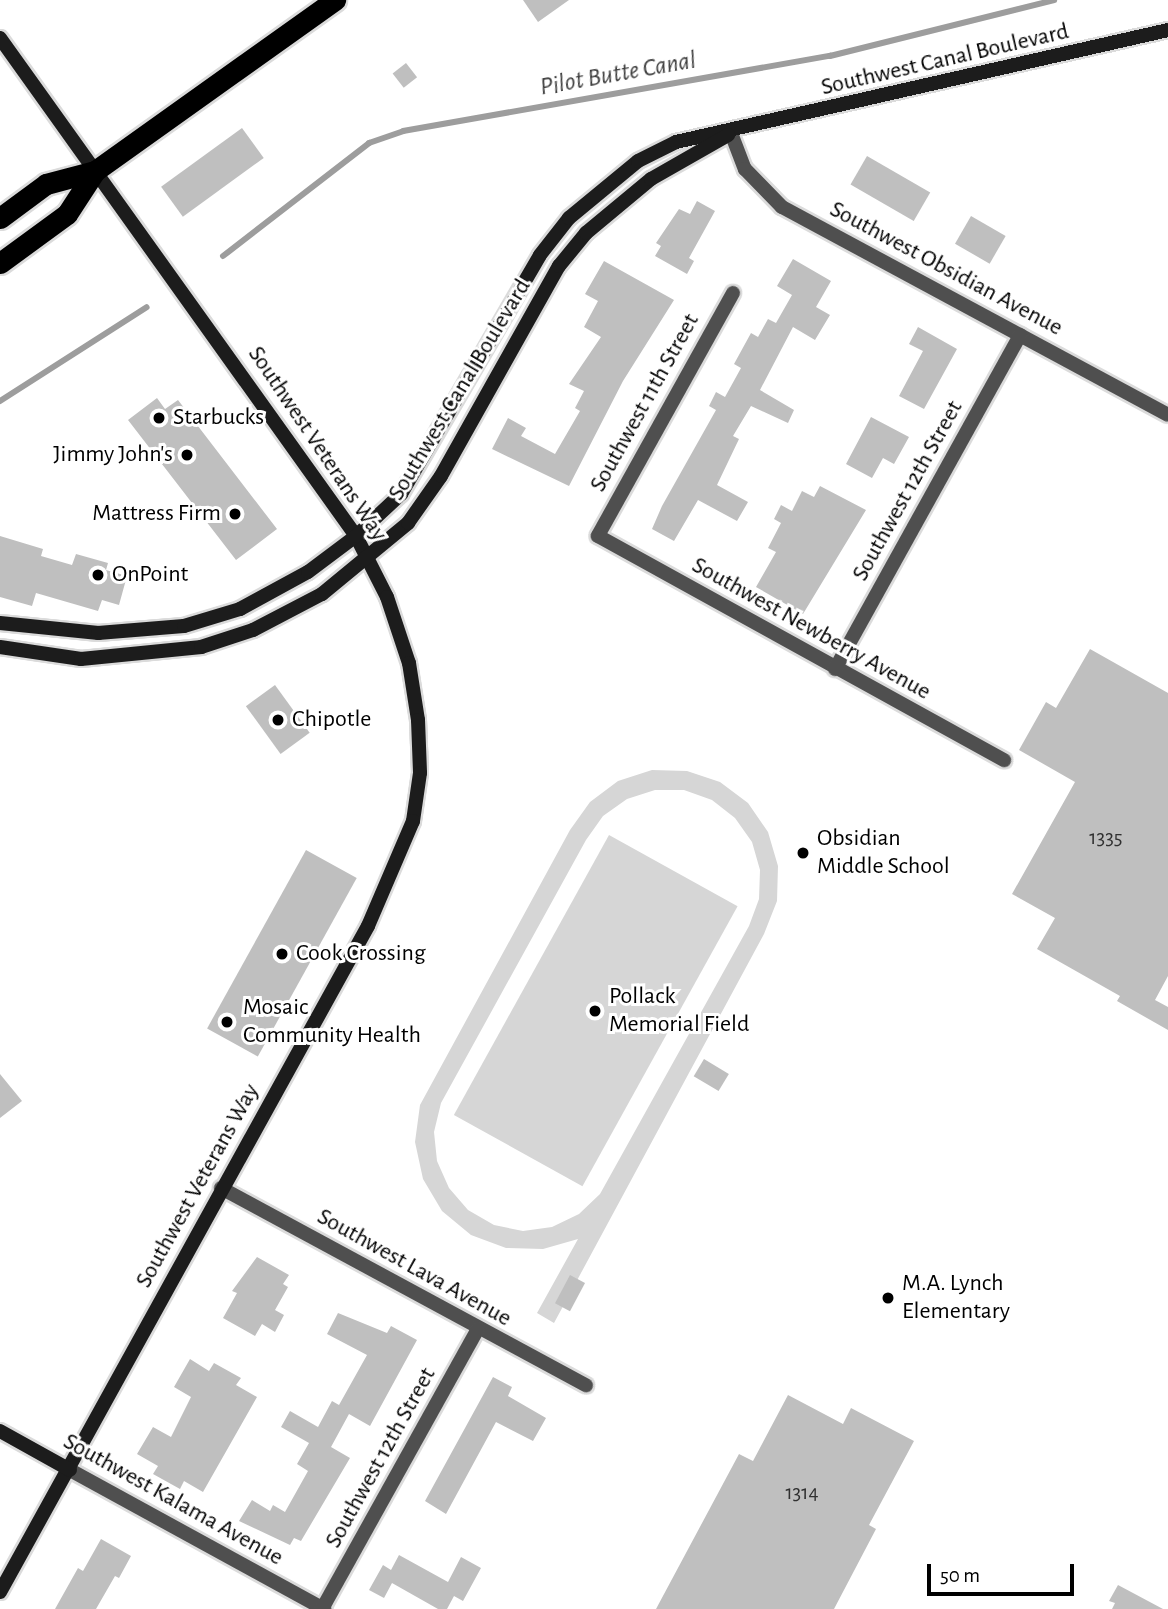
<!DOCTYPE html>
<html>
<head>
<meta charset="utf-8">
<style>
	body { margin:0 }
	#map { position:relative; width:1168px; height:1609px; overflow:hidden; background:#fff; font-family:"Alegreya Sans",sans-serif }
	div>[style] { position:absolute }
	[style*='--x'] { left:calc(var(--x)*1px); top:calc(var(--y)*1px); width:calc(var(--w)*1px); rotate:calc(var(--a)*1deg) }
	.green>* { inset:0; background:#d6d6d6; transform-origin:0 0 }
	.stream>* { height:6px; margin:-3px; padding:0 3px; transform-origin:3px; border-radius:3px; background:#9d9d9d }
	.building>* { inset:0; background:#bfbfbf; transform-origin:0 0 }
	.roads { filter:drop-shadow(2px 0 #dbdbdb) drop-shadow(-2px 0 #dbdbdb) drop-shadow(0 2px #dbdbdb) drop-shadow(0 -2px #dbdbdb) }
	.street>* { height:14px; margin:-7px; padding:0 7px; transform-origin:7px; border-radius:7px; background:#4f4f4f }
	.secondary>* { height:14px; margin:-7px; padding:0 7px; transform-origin:7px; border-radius:7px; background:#1c1c1c }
	.highway>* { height:21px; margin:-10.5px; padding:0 10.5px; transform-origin:10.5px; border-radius:10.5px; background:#000 }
	.dots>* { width:19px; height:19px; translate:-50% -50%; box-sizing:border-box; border:4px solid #fff; border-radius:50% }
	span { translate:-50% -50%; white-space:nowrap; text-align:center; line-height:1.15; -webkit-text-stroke:6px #fff; paint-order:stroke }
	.number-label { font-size:21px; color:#303030 }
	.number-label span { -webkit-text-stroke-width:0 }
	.street-label { font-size:24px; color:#000 }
	.poi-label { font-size:24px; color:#000 }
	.left { translate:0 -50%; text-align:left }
	.right { translate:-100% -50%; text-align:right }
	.water-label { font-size:26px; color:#3e3e3e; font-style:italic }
	.scale { position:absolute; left:927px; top:1564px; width:147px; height:32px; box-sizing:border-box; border:4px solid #000; border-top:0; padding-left:9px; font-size:21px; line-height:24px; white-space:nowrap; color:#000; -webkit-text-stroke:5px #fff; paint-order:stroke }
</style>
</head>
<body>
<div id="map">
	<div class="green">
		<i style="clip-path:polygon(evenodd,652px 770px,687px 771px,720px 782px,748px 803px,768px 832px,778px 866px,777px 901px,764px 934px,554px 1323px,537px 1313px,578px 1239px,543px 1249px,506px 1248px,471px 1235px,442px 1211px,423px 1179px,415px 1142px,420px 1105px,570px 830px,590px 802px,618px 781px,652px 770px,655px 790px,684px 790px,712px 800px,735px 818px,752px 842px,760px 870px,759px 899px,749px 926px,600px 1194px,579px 1214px,552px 1227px,523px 1231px,494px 1225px,468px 1210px,449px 1188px,437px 1161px,434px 1132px,441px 1103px,586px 840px,603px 816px,627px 799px,655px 790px)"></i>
		<i style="left:609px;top:835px;width:147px;height:320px;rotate:29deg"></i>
	</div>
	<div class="stream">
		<i style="--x:223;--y:256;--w:185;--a:-37.7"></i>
		<i style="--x:369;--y:143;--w:36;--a:-19"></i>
		<i style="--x:403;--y:131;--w:434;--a:-10"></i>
		<i style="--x:830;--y:56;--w:231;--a:-14"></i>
		<i style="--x:0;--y:401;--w:174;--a:-32.6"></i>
	</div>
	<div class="building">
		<i style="clip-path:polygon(523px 0,569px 0,538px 22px)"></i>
		<i style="left:406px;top:63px;width:18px;height:17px;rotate:52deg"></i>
		<i style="left:242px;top:128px;width:37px;height:100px;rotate:54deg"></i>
		<i style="left:867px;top:156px;width:73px;height:33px;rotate:30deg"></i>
		<i style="clip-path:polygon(697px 201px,715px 211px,689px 258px,694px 261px,687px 274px,655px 256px,661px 246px,656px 243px,679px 209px,690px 214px)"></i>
		<i style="left:971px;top:216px;width:40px;height:32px;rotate:30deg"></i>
		<i style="clip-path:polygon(793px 259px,831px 281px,816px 307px,830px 315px,815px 340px,793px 327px,760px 390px,794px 410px,788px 423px,751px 406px,733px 436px,739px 439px,717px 485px,748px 502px,737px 521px,698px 500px,674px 541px,652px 529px,662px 506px,716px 410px,709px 406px,716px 392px,725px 397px,741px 368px,734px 364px,751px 333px,758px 337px,768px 319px,776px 323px,792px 295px,777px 286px)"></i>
		<i style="clip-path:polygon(604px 261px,674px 300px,623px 381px,569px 486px,492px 449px,508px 418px,526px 428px,521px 436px,555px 454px,580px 411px,575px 408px,584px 391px,569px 384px,601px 337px,584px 327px,598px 301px,585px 294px)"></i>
		<i style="clip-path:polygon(918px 327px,957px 349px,924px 409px,899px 396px,923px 351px,909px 344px)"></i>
		<i style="clip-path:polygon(157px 398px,165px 409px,178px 400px,277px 529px,236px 560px,128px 420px)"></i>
		<i style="clip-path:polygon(871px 417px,909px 437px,894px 464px,883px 458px,872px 478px,846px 464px)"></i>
		<i style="clip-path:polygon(820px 486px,866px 510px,803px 614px,756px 587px,776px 552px,768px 548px,781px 523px,774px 519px,781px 505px,792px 511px,802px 491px,814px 497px)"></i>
		<i style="clip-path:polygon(0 536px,43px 549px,41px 556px,72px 565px,76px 554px,108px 563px,106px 570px,127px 576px,119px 605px,102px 600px,98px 611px,36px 593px,32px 606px,0 597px)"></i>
		<i style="clip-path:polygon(1090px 649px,1168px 693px,1168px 976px,1155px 1000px,1168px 1007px,1168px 1030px,1117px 1001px,1120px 996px,1037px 949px,1055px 918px,1012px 894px,1075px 782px,1019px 750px,1046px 702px,1056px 708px)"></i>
		<i style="left:275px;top:685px;width:59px;height:36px;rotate:54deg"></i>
		<i style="left:306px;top:850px;width:58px;height:204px;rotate:29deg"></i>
		<i style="left:704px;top:1059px;width:29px;height:20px;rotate:31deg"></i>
		<i style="clip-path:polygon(0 1074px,22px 1101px,0 1118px)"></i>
		<i style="clip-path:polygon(257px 1257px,289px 1275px,283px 1284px,288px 1287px,275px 1310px,284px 1315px,275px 1332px,262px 1324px,255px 1336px,223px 1318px,237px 1293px,232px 1291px)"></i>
		<i style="left:570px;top:1275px;width:17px;height:32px;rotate:28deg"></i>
		<i style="clip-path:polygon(338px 1313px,387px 1333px,391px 1326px,417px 1340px,370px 1426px,349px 1414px,331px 1447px,350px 1458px,301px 1541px,294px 1538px,290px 1545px,239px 1521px,252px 1500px,270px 1511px,273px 1505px,285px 1512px,308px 1471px,297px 1464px,309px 1443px,281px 1427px,290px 1411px,318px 1427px,332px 1401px,339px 1405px,367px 1355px,327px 1334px)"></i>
		<i style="clip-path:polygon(190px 1359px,209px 1371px,214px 1363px,241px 1378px,236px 1385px,257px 1397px,203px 1492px,184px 1481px,180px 1489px,153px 1474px,158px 1466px,137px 1454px,153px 1427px,171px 1437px,191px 1397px,174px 1387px)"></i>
		<i style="clip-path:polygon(493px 1377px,512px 1387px,508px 1396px,546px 1418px,533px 1441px,496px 1422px,446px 1514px,425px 1501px)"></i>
		<i style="clip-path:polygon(788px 1395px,843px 1424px,851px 1408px,914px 1441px,869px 1525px,876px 1529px,834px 1609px,656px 1609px,739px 1454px,753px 1461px)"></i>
		<i style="clip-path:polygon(101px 1539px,131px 1556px,119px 1578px,115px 1576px,96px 1609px,55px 1609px,78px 1568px,83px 1571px)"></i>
		<i style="clip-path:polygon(399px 1555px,448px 1582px,461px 1557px,481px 1568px,463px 1601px,454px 1596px,447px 1609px,438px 1609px,392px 1583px,384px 1598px,369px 1590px,383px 1565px,391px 1570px)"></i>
		<i style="clip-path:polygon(1118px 1585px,1163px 1609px,1112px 1609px,1115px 1603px,1109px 1601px)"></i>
	</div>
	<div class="roads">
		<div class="street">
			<i style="--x:731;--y:133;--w:39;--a:69"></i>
			<i style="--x:745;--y:169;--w:53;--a:45.8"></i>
			<i style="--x:782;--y:207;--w:438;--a:28.3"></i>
			<i style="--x:733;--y:293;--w:278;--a:119.1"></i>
			<i style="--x:598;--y:536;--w:464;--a:28.9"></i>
			<i style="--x:835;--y:669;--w:382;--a:-61"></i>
			<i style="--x:221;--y:1188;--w:415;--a:28.4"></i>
			<i style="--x:70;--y:1470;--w:290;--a:28.7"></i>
			<i style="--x:322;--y:1609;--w:321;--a:-60.9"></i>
		</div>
		<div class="secondary">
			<i style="--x:0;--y:38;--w:612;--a:54.44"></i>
			<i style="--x:356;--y:536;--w:68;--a:63.1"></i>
			<i style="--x:387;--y:597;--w:70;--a:71.6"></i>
			<i style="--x:409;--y:663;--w:58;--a:81"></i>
			<i style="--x:418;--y:720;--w:53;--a:87.8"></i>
			<i style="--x:420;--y:773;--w:49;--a:98.3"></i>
			<i style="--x:413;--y:821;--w:114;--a:113.2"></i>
			<i style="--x:368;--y:926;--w:761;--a:118.92"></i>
			<i style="--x:0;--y:623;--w:99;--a:5.8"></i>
			<i style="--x:98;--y:633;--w:86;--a:-4.7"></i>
			<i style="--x:184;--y:626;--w:59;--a:-16.9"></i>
			<i style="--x:240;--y:609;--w:77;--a:-28.6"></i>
			<i style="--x:308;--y:572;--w:60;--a:-36.9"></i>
			<i style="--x:356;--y:536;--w:62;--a:-43"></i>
			<i style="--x:401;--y:494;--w:276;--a:-59.8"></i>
			<i style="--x:540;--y:255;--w:47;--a:-51.9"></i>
			<i style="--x:569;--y:218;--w:89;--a:-39.6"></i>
			<i style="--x:638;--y:161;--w:42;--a:-26.6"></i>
			<i style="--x:676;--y:142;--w:505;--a:-12.82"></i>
			<i style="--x:0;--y:647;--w:82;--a:8.4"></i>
			<i style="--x:81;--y:659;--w:121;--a:-5.7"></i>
			<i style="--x:201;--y:647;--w:55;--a:-18.1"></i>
			<i style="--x:253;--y:630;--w:78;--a:-27.6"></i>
			<i style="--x:322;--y:594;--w:112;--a:-39.5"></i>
			<i style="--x:408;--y:523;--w:57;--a:-54.9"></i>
			<i style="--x:441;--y:476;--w:241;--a:-60.7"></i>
			<i style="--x:559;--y:266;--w:43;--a:-50.7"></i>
			<i style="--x:586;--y:233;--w:85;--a:-39.7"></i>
			<i style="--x:651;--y:179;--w:89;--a:-29.7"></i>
			<i style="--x:0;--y:1431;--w:80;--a:29.1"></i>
		</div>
		<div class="highway">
			<i style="--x:0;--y:218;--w:57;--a:-36.5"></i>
			<i style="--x:46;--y:184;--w:51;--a:-14.9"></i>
			<i style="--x:0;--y:263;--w:83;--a:-36.2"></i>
			<i style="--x:67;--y:214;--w:51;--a:-56.9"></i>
			<i style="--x:95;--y:171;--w:295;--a:-35.5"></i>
		</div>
	</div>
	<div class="dots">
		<i style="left:159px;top:418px;background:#000"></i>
		<i style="left:187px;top:455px;background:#000"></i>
		<i style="left:235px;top:514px;background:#000"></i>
		<i style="left:98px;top:575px;background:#000"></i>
		<i style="left:278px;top:720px;background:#000"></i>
		<i style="left:803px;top:853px;background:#000"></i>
		<i style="left:282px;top:954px;background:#000"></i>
		<i style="left:595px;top:1011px;background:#000"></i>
		<i style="left:227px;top:1022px;background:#000"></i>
		<i style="left:888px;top:1298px;background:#000"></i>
	</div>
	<div class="number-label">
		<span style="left:1106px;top:838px">1335</span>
		<span style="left:802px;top:1493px">1314</span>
	</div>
	<div class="street-label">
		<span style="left:945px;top:60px;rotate:-13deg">Southwest Canal Boulevard</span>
		<span style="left:946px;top:269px;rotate:28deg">Southwest Obsidian Avenue</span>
		<span style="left:460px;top:390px;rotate:-59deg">Southwest Canal Boulevard</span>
		<span style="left:645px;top:403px;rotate:-61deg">Southwest 11th Street</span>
		<span style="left:317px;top:444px;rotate:56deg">Southwest Veterans Way</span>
		<span style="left:908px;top:491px;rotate:-61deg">Southwest 12th Street</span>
		<span style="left:811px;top:629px;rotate:29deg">Southwest Newberry Avenue</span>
		<span style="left:198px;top:1186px;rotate:-61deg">Southwest Veterans Way</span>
		<span style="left:414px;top:1268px;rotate:29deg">Southwest Lava Avenue</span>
		<span style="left:381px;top:1458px;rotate:-61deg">Southwest 12th Street</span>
		<span style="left:173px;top:1500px;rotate:29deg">Southwest Kalama Avenue</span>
	</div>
	<div class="poi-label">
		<span class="left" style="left:173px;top:418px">Starbucks</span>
		<span class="right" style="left:173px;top:455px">Jimmy John's</span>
		<span class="right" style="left:221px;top:514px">Mattress Firm</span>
		<span class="left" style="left:112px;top:575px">OnPoint</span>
		<span class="left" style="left:292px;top:720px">Chipotle</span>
		<span class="left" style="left:817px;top:853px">Obsidian<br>Middle School</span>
		<span class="left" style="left:296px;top:954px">Cook Crossing</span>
		<span class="left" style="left:609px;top:1011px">Pollack<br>Memorial Field</span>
		<span class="left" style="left:243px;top:1022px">Mosaic<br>Community Health</span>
		<span class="left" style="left:902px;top:1298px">M.A. Lynch<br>Elementary</span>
	</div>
	<div class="water-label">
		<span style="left:618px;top:74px;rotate:-10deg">Pilot Butte Canal</span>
	</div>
	<div class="scale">50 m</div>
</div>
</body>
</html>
